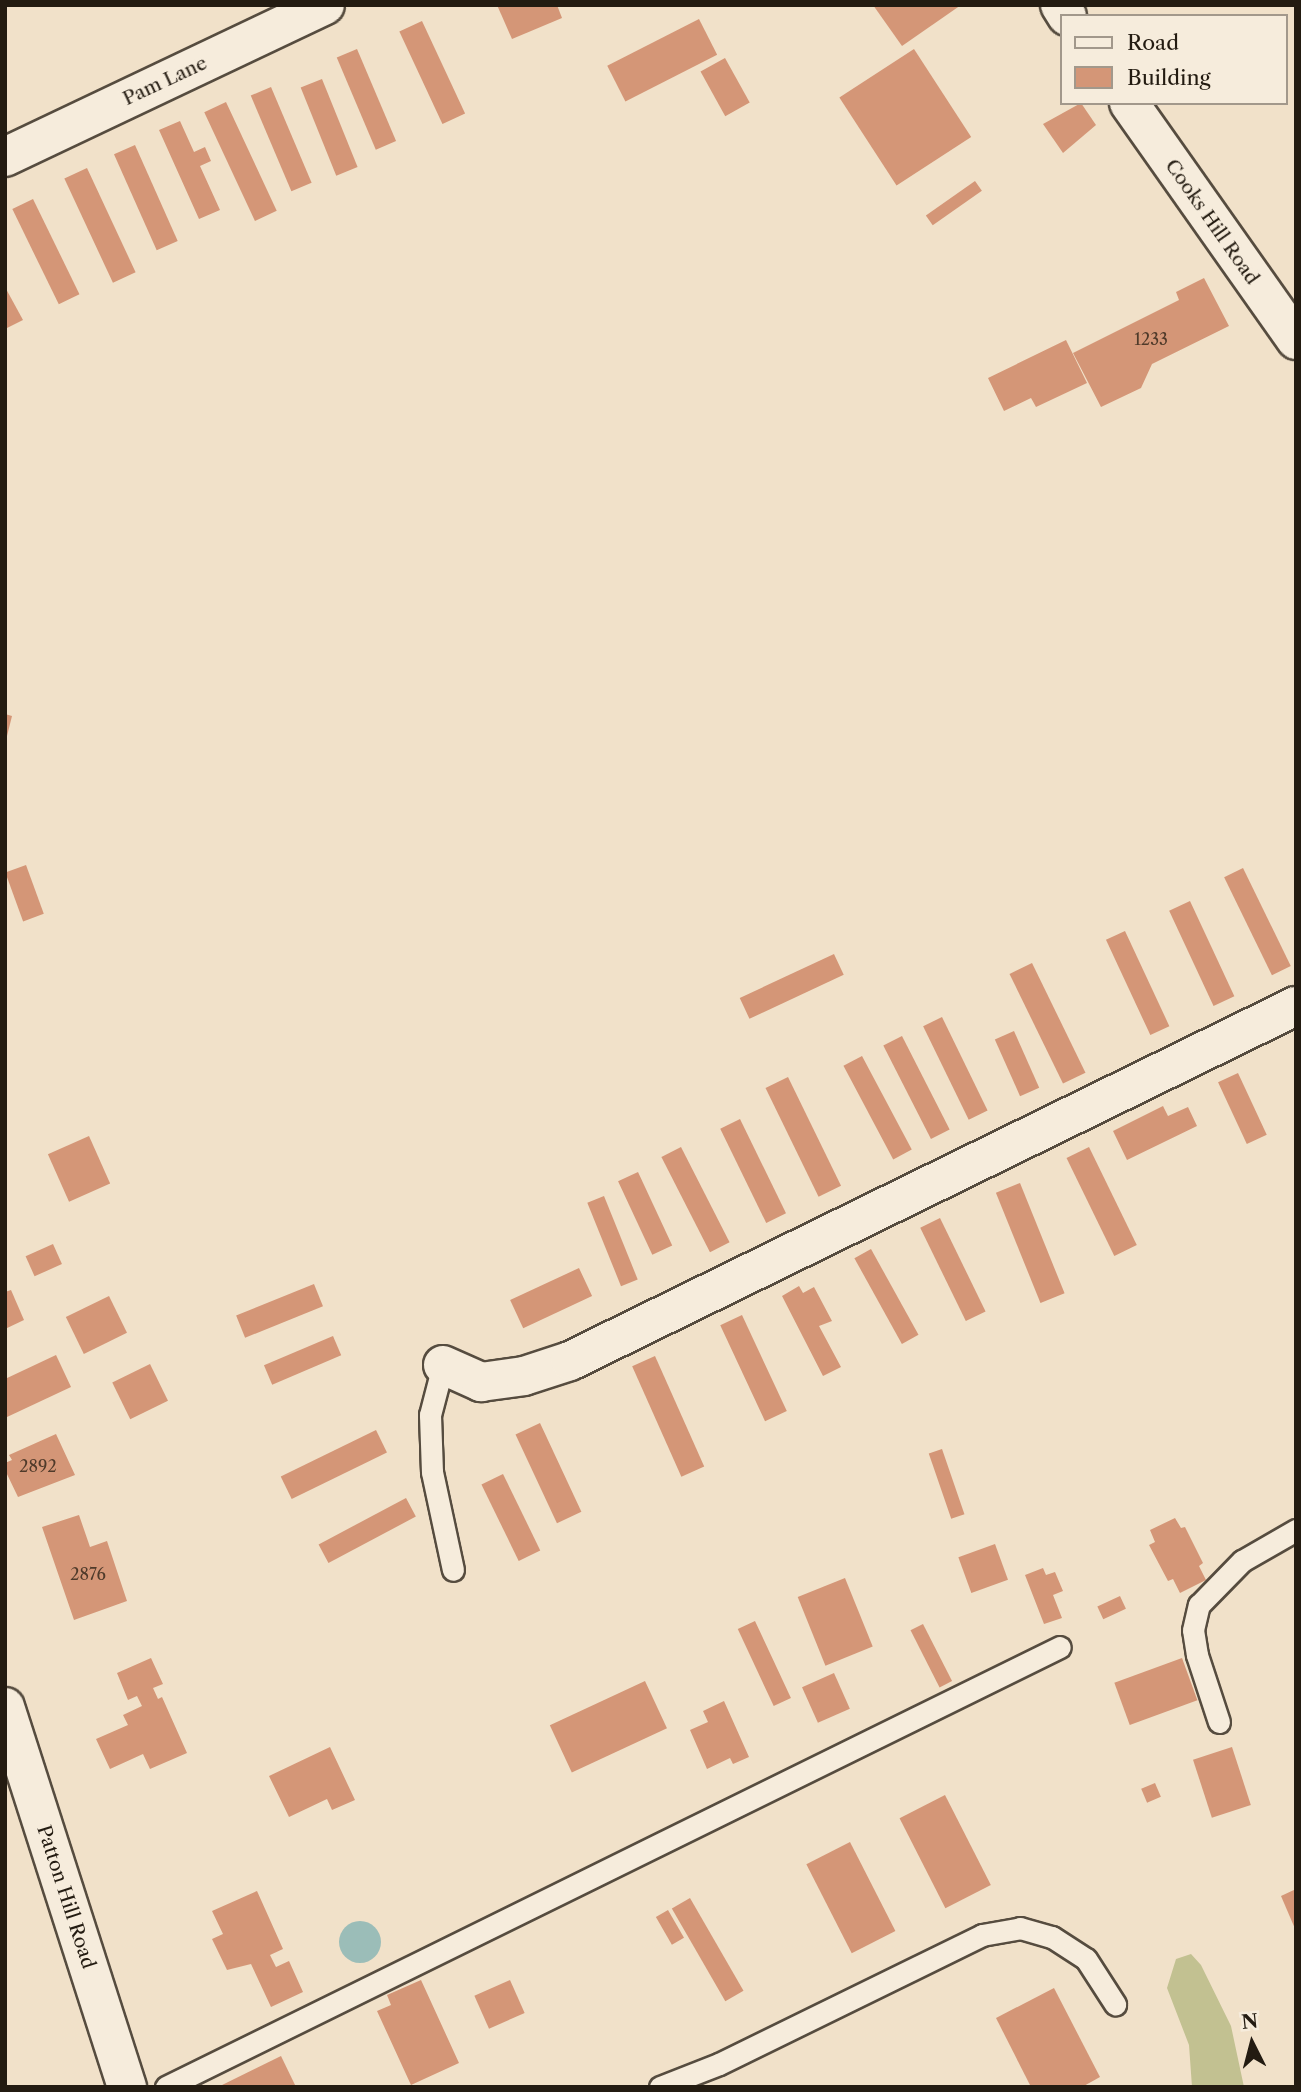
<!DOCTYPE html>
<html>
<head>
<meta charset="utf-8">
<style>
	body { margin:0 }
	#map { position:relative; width:1301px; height:2092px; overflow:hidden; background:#f1e1c9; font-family:"Libre Caslon Text",serif }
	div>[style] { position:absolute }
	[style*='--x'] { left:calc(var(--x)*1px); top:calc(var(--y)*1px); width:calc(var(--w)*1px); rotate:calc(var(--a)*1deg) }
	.green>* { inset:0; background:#c2c191 }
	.water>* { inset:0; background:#9bbdb8 }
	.round { border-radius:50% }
	.building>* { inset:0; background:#d49677; transform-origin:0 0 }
	.roads { filter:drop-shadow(2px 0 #564c3f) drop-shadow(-2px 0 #564c3f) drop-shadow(0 2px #564c3f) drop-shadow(0 -2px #564c3f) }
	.service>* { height:21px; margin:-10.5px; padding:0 10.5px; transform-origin:10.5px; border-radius:10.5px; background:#f6ecdc }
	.minor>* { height:38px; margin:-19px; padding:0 19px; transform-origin:19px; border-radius:19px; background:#f6ecdc }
	.tertiary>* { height:38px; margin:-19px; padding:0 19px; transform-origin:19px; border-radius:19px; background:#f6ecdc }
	span { translate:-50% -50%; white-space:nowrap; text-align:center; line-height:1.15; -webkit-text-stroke:6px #f6ecdc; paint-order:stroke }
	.number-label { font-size:16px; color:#4f3a2a }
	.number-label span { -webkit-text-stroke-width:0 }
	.street-label { font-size:19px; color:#231b11 }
	.frame { position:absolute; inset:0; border:7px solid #231b11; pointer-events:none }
	.legend { position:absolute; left:1060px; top:14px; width:228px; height:91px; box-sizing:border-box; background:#f6ecdc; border:2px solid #a2988b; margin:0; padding:9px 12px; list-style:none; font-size:21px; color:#231b11 }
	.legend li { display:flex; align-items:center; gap:14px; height:35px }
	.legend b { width:35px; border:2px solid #a2988b }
	.north { position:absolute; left:1217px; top:2008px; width:70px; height:70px; -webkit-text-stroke:5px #f6ecdc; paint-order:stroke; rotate:354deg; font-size:19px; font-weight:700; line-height:28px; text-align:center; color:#231b11 }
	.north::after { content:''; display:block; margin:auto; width:24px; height:32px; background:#231b11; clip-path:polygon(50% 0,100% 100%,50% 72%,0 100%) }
</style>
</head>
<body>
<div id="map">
	<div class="green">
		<i style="clip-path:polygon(1191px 1954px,1201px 1965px,1231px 2026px,1244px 2087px,1192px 2087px,1189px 2045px,1167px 1988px,1176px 1959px)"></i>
	</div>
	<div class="water">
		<i class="round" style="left:339px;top:1921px;width:42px;height:42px"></i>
	</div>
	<div class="building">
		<i style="clip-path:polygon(497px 5px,557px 5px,562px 18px,512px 39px)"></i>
		<i style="clip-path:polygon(873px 5px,961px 5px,902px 46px)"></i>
		<i style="left:699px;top:19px;width:40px;height:103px;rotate:63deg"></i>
		<i style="left:422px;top:21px;width:102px;height:25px;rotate:65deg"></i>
		<i style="left:357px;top:49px;width:100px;height:22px;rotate:67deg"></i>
		<i style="left:914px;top:49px;width:105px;height:89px;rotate:57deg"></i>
		<i style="left:725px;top:58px;width:51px;height:28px;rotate:61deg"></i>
		<i style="left:322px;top:79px;width:95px;height:23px;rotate:68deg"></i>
		<i style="left:271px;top:87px;width:104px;height:22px;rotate:67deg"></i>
		<i style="left:226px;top:102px;width:120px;height:24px;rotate:65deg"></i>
		<i style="clip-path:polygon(1081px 103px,1096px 125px,1063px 153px,1043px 124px)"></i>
		<i style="clip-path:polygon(180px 121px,194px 152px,205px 147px,211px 161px,200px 166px,220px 210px,199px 219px,159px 130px)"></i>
		<i style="left:135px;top:145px;width:105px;height:23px;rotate:66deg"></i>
		<i style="left:87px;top:168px;width:115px;height:25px;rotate:65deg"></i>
		<i style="left:975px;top:181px;width:12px;height:60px;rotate:55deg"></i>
		<i style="left:33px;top:199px;width:106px;height:23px;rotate:64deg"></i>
		<i style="clip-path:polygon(1204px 278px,1229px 326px,1152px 364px,1141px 388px,1101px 407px,1073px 353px,1179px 300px,1176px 292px)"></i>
		<i style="clip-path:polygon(5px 287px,23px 320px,5px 329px)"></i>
		<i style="clip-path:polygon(1066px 340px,1087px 383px,1036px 407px,1031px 398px,1004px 411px,988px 378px)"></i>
		<i style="clip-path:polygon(5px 714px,12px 716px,6px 740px,5px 740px)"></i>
		<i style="left:26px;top:865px;width:52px;height:22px;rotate:70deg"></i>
		<i style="left:1243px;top:868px;width:109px;height:21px;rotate:64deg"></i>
		<i style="left:1190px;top:901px;width:105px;height:23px;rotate:65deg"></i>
		<i style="left:1125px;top:931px;width:105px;height:21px;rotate:65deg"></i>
		<i style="left:834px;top:954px;width:23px;height:104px;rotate:65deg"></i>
		<i style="left:1032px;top:963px;width:122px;height:25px;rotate:64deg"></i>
		<i style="left:942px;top:1017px;width:104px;height:21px;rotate:64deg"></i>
		<i style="left:1014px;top:1031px;width:62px;height:21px;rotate:66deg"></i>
		<i style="left:902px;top:1036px;width:105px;height:21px;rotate:63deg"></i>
		<i style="left:862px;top:1056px;width:106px;height:21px;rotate:62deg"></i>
		<i style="left:1238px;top:1073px;width:68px;height:22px;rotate:65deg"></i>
		<i style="left:788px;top:1077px;width:121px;height:25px;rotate:64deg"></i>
		<i style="clip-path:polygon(1163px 1106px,1168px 1116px,1188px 1107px,1197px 1126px,1127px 1160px,1113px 1131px)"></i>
		<i style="left:740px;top:1119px;width:105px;height:22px;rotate:64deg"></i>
		<i style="left:89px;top:1136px;width:52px;height:45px;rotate:66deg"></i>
		<i style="left:681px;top:1147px;width:107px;height:22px;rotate:63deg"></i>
		<i style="left:1089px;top:1147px;width:109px;height:25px;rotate:64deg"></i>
		<i style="left:638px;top:1172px;width:81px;height:22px;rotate:65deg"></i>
		<i style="left:1020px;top:1183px;width:119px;height:26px;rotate:68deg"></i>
		<i style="left:604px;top:1196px;width:90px;height:18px;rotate:68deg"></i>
		<i style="left:940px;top:1218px;width:104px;height:22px;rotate:64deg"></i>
		<i style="left:53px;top:1244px;width:22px;height:30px;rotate:66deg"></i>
		<i style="left:871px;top:1249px;width:98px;height:19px;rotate:61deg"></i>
		<i style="left:579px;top:1268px;width:31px;height:76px;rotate:65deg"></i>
		<i style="left:314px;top:1284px;width:24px;height:84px;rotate:68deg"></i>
		<i style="clip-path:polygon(799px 1286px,803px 1293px,814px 1287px,832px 1321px,819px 1326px,841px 1367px,823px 1376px,782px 1296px)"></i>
		<i style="clip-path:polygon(11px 1290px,24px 1320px,5px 1329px,5px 1292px)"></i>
		<i style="left:109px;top:1296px;width:41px;height:48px;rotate:64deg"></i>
		<i style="left:742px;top:1315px;width:106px;height:24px;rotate:65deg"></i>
		<i style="left:333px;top:1336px;width:21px;height:75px;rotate:67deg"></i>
		<i style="clip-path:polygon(56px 1355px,71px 1387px,7px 1417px,5px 1379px)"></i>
		<i style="left:655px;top:1356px;width:121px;height:25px;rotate:66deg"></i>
		<i style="left:150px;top:1364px;width:41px;height:42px;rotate:64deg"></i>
		<i style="left:540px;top:1423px;width:98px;height:27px;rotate:65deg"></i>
		<i style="left:376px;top:1430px;width:25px;height:106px;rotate:64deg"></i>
		<i style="clip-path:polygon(56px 1434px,75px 1475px,18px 1497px,5px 1470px,5px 1463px,12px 1460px,9px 1455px)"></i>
		<i style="left:942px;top:1449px;width:69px;height:14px;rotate:71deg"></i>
		<i style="left:503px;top:1474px;width:85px;height:24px;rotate:64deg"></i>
		<i style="left:406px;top:1498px;width:21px;height:99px;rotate:62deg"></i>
		<i style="clip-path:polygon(79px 1515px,90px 1547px,107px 1541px,127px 1601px,74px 1620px,42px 1527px)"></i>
		<i style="clip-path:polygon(1175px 1518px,1181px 1528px,1185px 1527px,1203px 1563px,1199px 1566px,1206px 1580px,1180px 1593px,1173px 1579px,1168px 1581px,1149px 1545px,1155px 1542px,1150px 1530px)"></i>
		<i style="left:995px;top:1544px;width:38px;height:39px;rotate:70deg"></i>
		<i style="clip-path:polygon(1043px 1568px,1046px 1575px,1055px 1572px,1063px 1591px,1053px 1595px,1062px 1618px,1044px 1624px,1025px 1575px)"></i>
		<i style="left:845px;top:1578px;width:74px;height:51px;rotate:68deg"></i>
		<i style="left:1120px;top:1596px;width:14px;height:25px;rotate:65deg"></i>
		<i style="left:755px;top:1621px;width:85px;height:19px;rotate:65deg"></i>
		<i style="left:923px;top:1624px;width:64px;height:14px;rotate:63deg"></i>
		<i style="clip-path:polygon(151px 1658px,163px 1684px,153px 1688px,158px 1699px,162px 1697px,187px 1753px,150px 1769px,143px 1754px,110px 1769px,96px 1739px,128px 1725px,123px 1715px,142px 1706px,137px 1696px,128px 1700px,117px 1673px)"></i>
		<i style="left:1182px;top:1658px;width:45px;height:72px;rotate:70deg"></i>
		<i style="left:834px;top:1673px;width:39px;height:35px;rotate:66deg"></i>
		<i style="left:645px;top:1681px;width:52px;height:105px;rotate:65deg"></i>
		<i style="clip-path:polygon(724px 1701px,749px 1757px,733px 1764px,730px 1758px,707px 1769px,690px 1730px,708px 1722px,703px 1711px)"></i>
		<i style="clip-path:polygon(330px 1747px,355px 1800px,332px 1810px,327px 1799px,289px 1817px,269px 1776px)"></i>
		<i style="left:1232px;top:1747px;width:61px;height:41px;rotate:72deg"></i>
		<i style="left:1155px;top:1783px;width:15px;height:15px;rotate:67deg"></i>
		<i style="left:945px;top:1795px;width:101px;height:51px;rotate:63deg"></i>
		<i style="left:850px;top:1842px;width:100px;height:49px;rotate:63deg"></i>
		<i style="clip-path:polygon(1296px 1889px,1296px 1931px,1281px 1896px)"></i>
		<i style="clip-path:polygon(257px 1891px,283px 1949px,270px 1955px,276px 1967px,289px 1961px,303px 1992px,271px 2007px,251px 1964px,227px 1970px,212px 1939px,223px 1934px,212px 1911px)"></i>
		<i style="left:690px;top:1898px;width:107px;height:21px;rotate:60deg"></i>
		<i style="left:668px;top:1910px;width:32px;height:14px;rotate:60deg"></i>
		<i style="clip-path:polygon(421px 1980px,459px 2063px,411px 2085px,377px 2011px,391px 2005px,387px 1995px)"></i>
		<i style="left:510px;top:1980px;width:36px;height:39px;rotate:66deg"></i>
		<i style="clip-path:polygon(1054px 1988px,1100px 2077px,1082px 2087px,1031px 2087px,996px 2018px)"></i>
		<i style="clip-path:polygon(281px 2056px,296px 2087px,218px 2087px)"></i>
	</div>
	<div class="roads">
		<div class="service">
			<i style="--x:443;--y:1365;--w:52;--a:104.6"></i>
			<i style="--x:430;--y:1415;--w:57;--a:88"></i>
			<i style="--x:432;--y:1472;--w:100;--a:77.9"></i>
			<i style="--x:1219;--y:1722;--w:71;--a:-108.2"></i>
			<i style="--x:1197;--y:1655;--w:25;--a:-99"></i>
			<i style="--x:1193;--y:1630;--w:26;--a:-77"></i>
			<i style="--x:1199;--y:1605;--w:62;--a:-45.7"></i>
			<i style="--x:1242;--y:1561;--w:62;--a:-29.9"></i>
			<i style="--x:166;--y:2087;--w:996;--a:-26.21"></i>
			<i style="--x:660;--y:2087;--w:63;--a:-21.3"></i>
			<i style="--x:719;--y:2064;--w:293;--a:-26.1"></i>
			<i style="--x:982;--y:1935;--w:39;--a:-10"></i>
			<i style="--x:1020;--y:1928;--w:33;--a:16"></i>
			<i style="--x:1052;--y:1937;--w:40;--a:32.9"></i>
			<i style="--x:1086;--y:1959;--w:54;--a:57.2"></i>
		</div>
		<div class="minor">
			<i style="--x:5;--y:157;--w:354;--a:-25.4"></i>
			<i style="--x:443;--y:1365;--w:42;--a:24.1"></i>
			<i style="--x:481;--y:1382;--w:43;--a:-7.9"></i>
			<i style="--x:524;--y:1376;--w:48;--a:-18.1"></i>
			<i style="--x:570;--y:1361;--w:808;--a:-26.06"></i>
			<i style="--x:5;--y:1707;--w:399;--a:72.2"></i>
		</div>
		<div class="tertiary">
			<i style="--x:1060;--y:5;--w:13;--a:58"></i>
			<i style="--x:1129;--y:103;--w:290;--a:54.8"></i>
		</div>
	</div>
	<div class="number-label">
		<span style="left:1151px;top:339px">1233</span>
		<span style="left:38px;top:1466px">2892</span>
		<span style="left:88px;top:1574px">2876</span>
	</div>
	<div class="street-label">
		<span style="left:165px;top:81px;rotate:-25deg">Pam Lane</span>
		<span style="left:1212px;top:222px;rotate:55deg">Cooks Hill Road</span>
		<span style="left:66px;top:1897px;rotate:72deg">Patton Hill Road</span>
	</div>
	<div class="frame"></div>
	<ul class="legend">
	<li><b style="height:9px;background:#f6ecdc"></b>Road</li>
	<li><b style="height:19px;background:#d49677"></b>Building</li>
	</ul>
	<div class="north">N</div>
</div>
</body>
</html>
